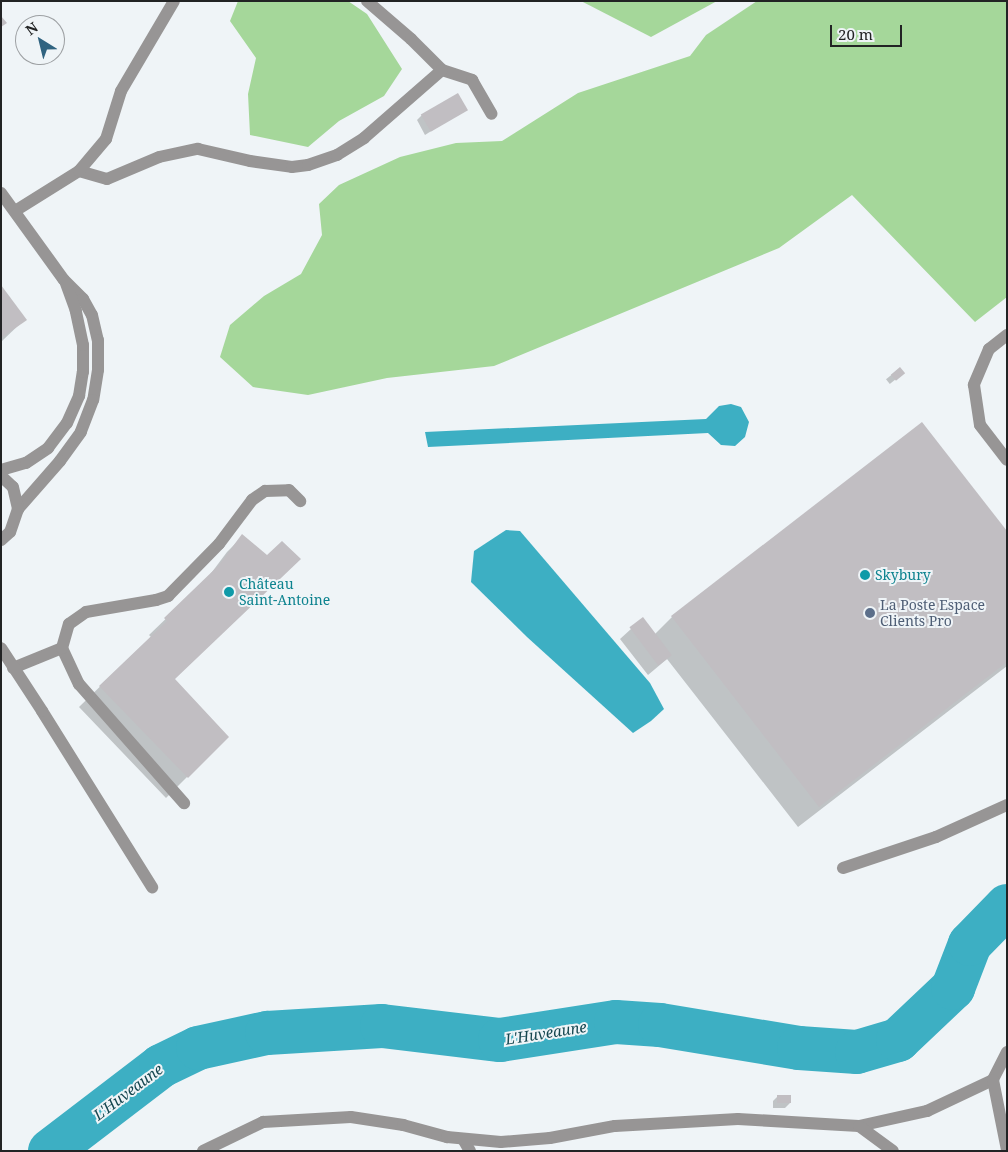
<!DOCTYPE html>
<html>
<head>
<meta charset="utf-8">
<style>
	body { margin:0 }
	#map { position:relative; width:1008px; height:1152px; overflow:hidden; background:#eff4f7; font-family:"Noto Serif",serif }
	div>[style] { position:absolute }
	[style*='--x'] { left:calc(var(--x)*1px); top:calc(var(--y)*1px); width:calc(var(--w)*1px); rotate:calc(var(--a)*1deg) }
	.green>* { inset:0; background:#a5d79a }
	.water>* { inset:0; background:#3dafc3 }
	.shadow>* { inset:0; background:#0003; transform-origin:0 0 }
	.river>* { height:44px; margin:-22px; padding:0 22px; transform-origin:22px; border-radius:22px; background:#3dafc3 }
	.building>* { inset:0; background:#c1bec2; transform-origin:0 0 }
	.service>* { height:12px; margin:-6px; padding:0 6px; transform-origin:6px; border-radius:6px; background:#979595 }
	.minor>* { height:12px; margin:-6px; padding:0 6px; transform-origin:6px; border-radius:6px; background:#979595 }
	.dots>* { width:14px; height:14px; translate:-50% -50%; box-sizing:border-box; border:2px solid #eff4f7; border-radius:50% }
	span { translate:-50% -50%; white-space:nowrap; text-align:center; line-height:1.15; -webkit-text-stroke:4px #eff4f7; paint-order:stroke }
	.culture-label { font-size:14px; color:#0d838f }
	.left { translate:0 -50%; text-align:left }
	.service-label { font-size:14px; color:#4e5e75 }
	.water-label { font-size:15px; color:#164750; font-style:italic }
	.frame { position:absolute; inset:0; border:2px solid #222324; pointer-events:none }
	.north { position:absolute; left:15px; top:15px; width:50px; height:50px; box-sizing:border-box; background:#eff4f7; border:1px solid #9da0a3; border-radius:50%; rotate:324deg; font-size:14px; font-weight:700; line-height:20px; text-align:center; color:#222324 }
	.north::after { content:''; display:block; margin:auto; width:18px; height:22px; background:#306380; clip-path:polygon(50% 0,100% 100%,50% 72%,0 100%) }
	.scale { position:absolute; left:830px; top:25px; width:72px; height:22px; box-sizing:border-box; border:2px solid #222324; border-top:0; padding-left:6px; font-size:15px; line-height:18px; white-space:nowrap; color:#222324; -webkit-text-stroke:4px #eff4f7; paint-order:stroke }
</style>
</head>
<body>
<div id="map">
	<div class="green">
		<i style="clip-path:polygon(238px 1px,348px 1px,367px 14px,402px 69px,384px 96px,339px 121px,308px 147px,250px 135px,248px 94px,256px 58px,230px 21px)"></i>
		<i style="clip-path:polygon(581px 1px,717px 1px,651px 37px)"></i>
		<i style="clip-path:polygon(757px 1px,1007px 1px,1007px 297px,975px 322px,852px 195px,779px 248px,494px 366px,387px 378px,308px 395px,253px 387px,220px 357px,230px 325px,264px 296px,301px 274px,322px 235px,319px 204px,339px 185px,400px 157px,456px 143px,502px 141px,578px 93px,690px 56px,706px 35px)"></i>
	</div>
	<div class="water">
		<i style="clip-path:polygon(731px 404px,741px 407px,749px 422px,745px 437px,735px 446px,721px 445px,708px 433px,428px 447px,425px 432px,706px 419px,719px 406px)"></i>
		<i style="clip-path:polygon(506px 530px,520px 531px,650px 683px,664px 709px,651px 721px,633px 733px,527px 637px,471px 582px,474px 551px)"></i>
	</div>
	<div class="shadow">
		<i style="clip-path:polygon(466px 109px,425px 135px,417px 120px,422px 115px)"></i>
		<i style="clip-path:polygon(1px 287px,25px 319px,1px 342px)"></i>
		<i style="left:900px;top:368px;width:6px;height:18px;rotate:51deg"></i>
		<i style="clip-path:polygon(922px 423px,1007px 533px,1007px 666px,798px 827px,667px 659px,648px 675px,620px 639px,631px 629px,655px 634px,672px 617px)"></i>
		<i style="clip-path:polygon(243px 536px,267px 557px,173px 680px,227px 737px,166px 798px,79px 707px,151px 637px,149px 635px,206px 580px,227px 552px)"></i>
		<i style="clip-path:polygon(778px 1096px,790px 1103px,785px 1108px,773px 1108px,773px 1101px)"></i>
	</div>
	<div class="river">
		<i style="--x:50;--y:1151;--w:140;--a:-37.4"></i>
		<i style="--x:161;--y:1066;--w:41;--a:-25.9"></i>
		<i style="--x:198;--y:1048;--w:71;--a:-12.3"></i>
		<i style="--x:267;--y:1033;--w:115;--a:-3.5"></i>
		<i style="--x:382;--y:1026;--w:119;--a:6.8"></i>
		<i style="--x:500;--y:1040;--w:117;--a:-8.8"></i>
		<i style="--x:616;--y:1022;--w:44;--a:3.9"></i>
		<i style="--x:660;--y:1025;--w:141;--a:9.4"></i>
		<i style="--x:799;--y:1048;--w:58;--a:3.9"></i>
		<i style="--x:857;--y:1052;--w:43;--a:-16.3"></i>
		<i style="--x:898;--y:1040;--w:76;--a:-43.4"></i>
		<i style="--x:953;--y:988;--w:47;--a:-68.9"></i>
		<i style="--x:970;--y:944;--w:53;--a:-45.8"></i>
	</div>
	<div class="building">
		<i style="clip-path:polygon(1px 16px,7px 23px,1px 27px)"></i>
		<i style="left:458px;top:93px;width:20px;height:43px;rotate:60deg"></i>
		<i style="clip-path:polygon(1px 285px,27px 320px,1px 338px)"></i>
		<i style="left:900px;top:367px;width:8px;height:12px;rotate:50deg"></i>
		<i style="clip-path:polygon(922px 422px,1007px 531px,1007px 662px,819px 807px,671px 616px)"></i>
		<i style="clip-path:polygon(242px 534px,267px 555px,282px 541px,301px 559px,175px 679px,229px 737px,188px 778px,99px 686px,167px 621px,164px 618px,219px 565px)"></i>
		<i style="left:643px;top:617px;width:48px;height:17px;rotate:53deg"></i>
		<i style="left:777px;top:1095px;width:14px;height:8px"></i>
	</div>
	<div class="service">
		<i style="--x:367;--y:1;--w:58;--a:40.8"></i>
		<i style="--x:411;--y:39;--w:44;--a:45"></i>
		<i style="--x:442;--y:70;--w:32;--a:18"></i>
		<i style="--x:472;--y:80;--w:39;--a:60"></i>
		<i style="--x:79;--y:171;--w:29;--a:16"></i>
		<i style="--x:107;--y:179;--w:56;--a:-22.9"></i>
		<i style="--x:159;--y:157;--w:40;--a:-12"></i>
		<i style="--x:198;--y:149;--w:53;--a:13"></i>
		<i style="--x:250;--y:161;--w:42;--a:8.1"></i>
		<i style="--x:292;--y:167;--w:16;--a:-7"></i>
		<i style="--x:308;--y:165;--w:31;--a:-19"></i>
		<i style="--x:337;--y:155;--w:32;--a:-32"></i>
		<i style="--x:364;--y:138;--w:103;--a:-41.1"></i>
		<i style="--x:15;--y:211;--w:75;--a:-32"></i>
		<i style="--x:79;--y:171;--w:42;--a:-49.8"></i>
		<i style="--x:106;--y:139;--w:50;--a:-72.6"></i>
		<i style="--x:121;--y:91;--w:104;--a:-59.5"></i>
		<i style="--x:62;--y:648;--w:40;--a:65"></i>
		<i style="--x:79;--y:684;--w:159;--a:48.6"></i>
		<i style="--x:13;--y:668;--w:53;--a:-22.2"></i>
		<i style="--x:62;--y:648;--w:25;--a:-74"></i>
		<i style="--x:69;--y:624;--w:21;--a:-35"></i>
		<i style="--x:86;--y:612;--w:71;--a:-9.7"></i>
		<i style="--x:156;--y:600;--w:13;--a:-18"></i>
		<i style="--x:168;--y:596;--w:73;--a:-45.6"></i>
		<i style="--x:219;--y:544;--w:55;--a:-53.1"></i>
		<i style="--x:252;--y:500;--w:16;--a:-35"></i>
		<i style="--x:265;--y:491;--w:24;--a:-2"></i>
		<i style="--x:289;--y:490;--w:16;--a:45"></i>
		<i style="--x:42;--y:711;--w:208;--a:58"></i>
		<i style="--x:859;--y:1126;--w:70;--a:-12.4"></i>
		<i style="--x:927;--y:1111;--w:73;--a:-25.2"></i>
		<i style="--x:463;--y:1139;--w:14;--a:60"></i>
	</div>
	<div class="minor">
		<i style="--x:1;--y:193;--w:107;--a:54.1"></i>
		<i style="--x:64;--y:280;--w:27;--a:45"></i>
		<i style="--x:83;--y:299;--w:18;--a:61"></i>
		<i style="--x:92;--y:315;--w:26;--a:77"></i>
		<i style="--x:98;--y:340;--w:30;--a:90"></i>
		<i style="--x:98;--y:370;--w:30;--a:99"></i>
		<i style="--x:93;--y:400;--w:34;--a:111"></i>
		<i style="--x:81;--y:432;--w:36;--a:126"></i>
		<i style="--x:60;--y:461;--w:64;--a:131.2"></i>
		<i style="--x:1007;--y:335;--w:23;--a:142"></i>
		<i style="--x:989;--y:349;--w:39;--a:113"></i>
		<i style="--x:974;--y:385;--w:40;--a:81.5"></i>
		<i style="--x:980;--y:425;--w:44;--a:52.4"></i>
		<i style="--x:1;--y:470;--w:26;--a:-16"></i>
		<i style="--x:26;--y:463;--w:27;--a:-34"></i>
		<i style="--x:48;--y:448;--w:31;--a:-53"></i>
		<i style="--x:67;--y:423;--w:30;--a:-66"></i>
		<i style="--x:79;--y:396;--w:24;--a:-81"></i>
		<i style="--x:83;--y:372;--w:27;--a:-90"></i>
		<i style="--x:83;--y:345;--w:35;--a:-102"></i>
		<i style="--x:76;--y:311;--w:29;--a:-110"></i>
		<i style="--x:1;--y:476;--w:16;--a:43"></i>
		<i style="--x:13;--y:487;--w:23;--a:77"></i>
		<i style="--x:18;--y:509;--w:24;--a:109"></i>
		<i style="--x:10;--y:532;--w:12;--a:138"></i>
		<i style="--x:1;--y:648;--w:75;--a:56.9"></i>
		<i style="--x:843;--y:868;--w:98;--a:-18.4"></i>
		<i style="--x:936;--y:837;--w:78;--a:-24.3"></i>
		<i style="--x:1007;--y:1052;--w:31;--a:117"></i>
		<i style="--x:993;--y:1080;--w:71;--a:78.7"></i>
		<i style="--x:203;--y:1151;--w:67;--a:-25.8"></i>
		<i style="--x:263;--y:1122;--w:88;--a:-3.3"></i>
		<i style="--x:351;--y:1117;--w:53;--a:8.7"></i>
		<i style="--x:403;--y:1125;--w:46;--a:15.3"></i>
		<i style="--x:447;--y:1137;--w:54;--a:5.3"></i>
		<i style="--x:501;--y:1142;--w:49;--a:-4.7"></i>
		<i style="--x:550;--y:1138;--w:66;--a:-10.5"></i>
		<i style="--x:615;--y:1126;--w:123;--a:-3.3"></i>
		<i style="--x:738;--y:1119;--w:121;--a:3.3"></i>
		<i style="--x:859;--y:1126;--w:42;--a:36.3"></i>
	</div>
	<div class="dots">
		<i style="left:865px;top:575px;background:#0f9aa8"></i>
		<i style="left:229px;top:592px;background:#0f9aa8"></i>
		<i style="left:870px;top:613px;background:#5c6f8a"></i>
	</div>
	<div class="culture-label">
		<span class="left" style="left:875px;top:575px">Skybury</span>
		<span class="left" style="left:239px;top:592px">Château<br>Saint-Antoine</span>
	</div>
	<div class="service-label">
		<span class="left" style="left:880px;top:613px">La Poste Espace<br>Clients Pro</span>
	</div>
	<div class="water-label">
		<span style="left:546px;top:1033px;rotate:-9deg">L'Huveaune</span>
		<span style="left:128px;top:1092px;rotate:-37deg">L'Huveaune</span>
	</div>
	<div class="frame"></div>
	<div class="north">N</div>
	<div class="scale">20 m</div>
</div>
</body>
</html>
